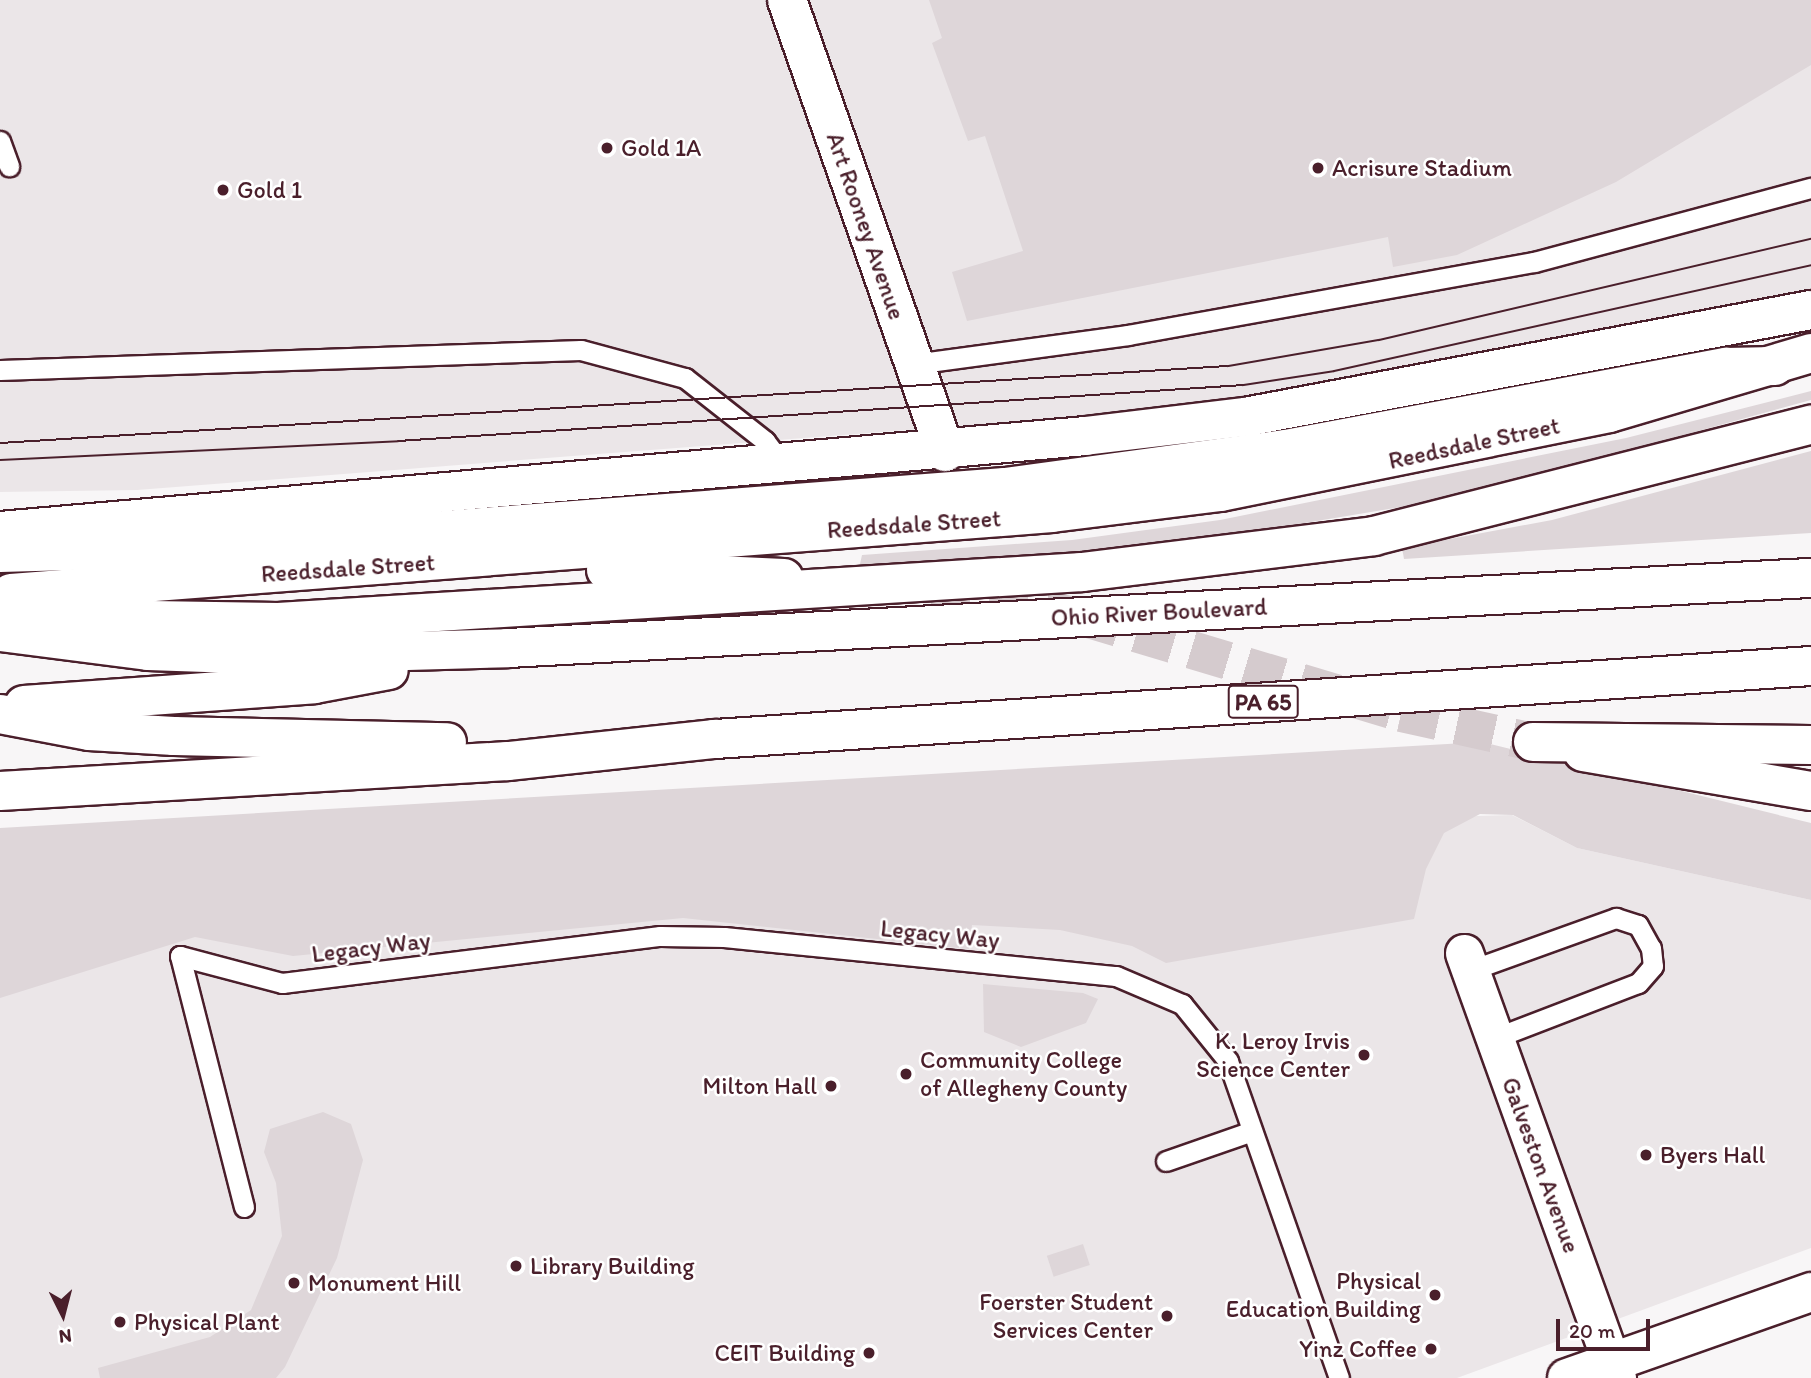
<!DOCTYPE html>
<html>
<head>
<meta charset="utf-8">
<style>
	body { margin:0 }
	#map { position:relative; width:1811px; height:1378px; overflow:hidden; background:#f8f6f7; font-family:Itim,sans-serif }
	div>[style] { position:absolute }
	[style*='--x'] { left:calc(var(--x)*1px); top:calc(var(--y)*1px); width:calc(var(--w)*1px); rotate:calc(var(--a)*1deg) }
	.built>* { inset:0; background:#ebe6e8 }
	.green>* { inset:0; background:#ded6d9; transform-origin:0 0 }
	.secondary-tunnel>* { height:38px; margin-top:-19px; transform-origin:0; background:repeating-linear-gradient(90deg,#d5cbce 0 38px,transparent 0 57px) }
	.roads { filter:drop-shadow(2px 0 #4a1f2b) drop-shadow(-2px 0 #4a1f2b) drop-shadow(0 2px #4a1f2b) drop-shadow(0 -2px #4a1f2b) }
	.lane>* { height:19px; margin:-9.5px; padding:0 9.5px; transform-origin:9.5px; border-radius:9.5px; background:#fff }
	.street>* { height:37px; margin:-18.5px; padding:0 18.5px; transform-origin:18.5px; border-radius:18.5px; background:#fff }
	.secondary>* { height:38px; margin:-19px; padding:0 19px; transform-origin:19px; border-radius:19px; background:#fff }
	.highway>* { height:38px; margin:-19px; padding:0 19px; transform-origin:19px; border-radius:19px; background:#fff }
	.tram>* { height:2px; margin:-1px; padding:0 1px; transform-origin:1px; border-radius:1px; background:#4a1f2b }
	.dots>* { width:19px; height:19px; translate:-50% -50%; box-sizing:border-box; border:4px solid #fff; border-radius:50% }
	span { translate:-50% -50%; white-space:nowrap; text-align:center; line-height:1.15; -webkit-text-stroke:5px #fff; paint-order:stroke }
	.shield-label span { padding:2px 5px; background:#fff; border:2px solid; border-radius:5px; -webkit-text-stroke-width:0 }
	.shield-label { font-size:23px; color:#4a1f2b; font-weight:700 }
	.poi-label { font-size:24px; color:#4a1f2b }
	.left { translate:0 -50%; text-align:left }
	.right { translate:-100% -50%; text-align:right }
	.street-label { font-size:24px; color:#4a1f2b }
	.north { position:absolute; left:28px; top:1280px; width:70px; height:70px; -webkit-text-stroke:5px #fff; paint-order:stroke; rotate:174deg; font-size:19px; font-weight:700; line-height:28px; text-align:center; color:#4a1f2b }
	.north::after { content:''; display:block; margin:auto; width:24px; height:32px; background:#4a1f2b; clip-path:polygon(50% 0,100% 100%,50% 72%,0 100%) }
	.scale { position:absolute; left:1556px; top:1319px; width:94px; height:32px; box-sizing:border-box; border:4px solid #4a1f2b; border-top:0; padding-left:9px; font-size:21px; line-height:24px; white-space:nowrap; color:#4a1f2b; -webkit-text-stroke:5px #fff; paint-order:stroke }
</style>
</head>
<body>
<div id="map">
	<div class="built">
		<i style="clip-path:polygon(0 0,1811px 0,1811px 289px,1576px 343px,1254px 403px,137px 490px,0 492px)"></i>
		<i style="clip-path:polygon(1512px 815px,1577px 848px,1811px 900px,1811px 1248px,1457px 1378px,0 1378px,0 860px)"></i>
	</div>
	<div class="green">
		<i style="clip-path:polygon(929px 0,1811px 0,1811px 65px,1616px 182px,1457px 255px,1393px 267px,1388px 237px,967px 321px,952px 272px,1023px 251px,985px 136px,968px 141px,932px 43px,942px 38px)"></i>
		<i style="clip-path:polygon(1811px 391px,1811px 400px,1455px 498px,1125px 553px,858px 573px,862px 555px,1072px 540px,1220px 520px,1626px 438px)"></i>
		<i style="clip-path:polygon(1811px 451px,1811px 533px,1404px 559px,1402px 548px,1552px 520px)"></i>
		<i style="clip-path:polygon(1482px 742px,1811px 823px,1811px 900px,1577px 848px,1513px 815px,1480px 814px,1444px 833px,1426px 869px,1414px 919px,1166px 963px,1132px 946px,1060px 930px,972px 925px,969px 949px,683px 918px,293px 956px,195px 937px,0 998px,0 828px)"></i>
		<i style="clip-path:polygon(983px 984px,1083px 993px,1098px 999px,1086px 1023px,1021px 1047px,984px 1032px)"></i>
		<i style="clip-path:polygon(323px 1112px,351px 1124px,363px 1160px,337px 1258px,285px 1367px,276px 1378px,100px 1378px,98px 1368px,210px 1337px,251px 1310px,282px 1236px,276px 1183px,264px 1152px,270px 1129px)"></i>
		<i style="left:1083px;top:1244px;width:22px;height:38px;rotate:72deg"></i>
	</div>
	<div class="secondary-tunnel">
		<i style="--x:933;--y:590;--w:151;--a:10.3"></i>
		<i style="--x:1082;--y:617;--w:333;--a:16.7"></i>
		<i style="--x:1401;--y:713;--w:135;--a:12.4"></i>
	</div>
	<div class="roads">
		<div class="lane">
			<i style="--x:0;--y:141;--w:27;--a:70"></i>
			<i style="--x:914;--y:364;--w:216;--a:-7.7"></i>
			<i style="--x:1128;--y:335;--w:413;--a:-10.2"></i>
			<i style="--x:1534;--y:262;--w:287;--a:-15"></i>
			<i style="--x:0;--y:370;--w:581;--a:-1.97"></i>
			<i style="--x:581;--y:350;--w:108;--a:15.1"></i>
			<i style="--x:685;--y:378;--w:102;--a:38.2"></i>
			<i style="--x:765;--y:441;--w:30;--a:53"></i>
			<i style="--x:1474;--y:969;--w:151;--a:-19.8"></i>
			<i style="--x:1616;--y:918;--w:23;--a:18"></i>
			<i style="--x:1638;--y:925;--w:26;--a:61"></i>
			<i style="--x:1651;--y:948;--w:18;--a:84"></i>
			<i style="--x:1653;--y:966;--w:23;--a:131"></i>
			<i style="--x:1638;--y:983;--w:153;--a:159"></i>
			<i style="--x:1166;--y:1161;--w:91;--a:-19.2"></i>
			<i style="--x:244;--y:1207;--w:259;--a:-104.3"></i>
			<i style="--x:180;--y:956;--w:106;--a:14.8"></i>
			<i style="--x:282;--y:983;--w:381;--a:-7.1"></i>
			<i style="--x:660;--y:936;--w:64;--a:0.9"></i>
			<i style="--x:724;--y:937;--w:394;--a:5.7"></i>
			<i style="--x:1116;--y:976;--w:72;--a:23"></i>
			<i style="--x:1182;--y:1004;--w:73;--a:51.1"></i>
			<i style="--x:1228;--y:1061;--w:336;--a:70.7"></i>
		</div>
		<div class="street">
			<i style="--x:1464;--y:953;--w:452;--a:70.2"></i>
		</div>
		<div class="secondary">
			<i style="--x:787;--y:0;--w:479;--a:70.7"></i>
			<i style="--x:0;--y:531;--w:1089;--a:-5"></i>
			<i style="--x:1085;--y:436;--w:161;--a:-6.8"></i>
			<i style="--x:1245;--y:417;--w:576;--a:-10.71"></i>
			<i style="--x:606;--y:570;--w:178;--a:2.6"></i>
			<i style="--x:11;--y:593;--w:1044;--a:-4.39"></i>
			<i style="--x:1052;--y:513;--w:170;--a:-7.1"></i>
			<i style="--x:1221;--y:492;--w:396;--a:-11.5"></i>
			<i style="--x:1609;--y:413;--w:211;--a:-16.5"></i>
			<i style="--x:1583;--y:752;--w:231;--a:9.7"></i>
			<i style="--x:1567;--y:1378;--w:259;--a:-19.4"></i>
		</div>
		<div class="highway">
			<i style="--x:0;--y:553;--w:220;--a:-1.6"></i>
			<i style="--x:220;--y:547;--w:787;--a:-4.37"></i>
			<i style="--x:1005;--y:487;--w:284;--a:-7.7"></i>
			<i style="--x:1286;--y:449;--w:448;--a:-10.6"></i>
			<i style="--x:1726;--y:367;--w:49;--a:-1.2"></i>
			<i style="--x:0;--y:600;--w:152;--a:7.5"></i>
			<i style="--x:151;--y:620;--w:127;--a:0.9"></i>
			<i style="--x:278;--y:622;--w:806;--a:-3.56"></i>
			<i style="--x:1082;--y:572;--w:294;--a:-7"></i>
			<i style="--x:1374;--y:536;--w:451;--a:-14.3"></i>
			<i style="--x:0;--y:632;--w:149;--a:7.3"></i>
			<i style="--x:148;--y:651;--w:116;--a:2"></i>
			<i style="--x:264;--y:655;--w:244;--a:-1.6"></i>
			<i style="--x:508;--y:648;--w:1305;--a:-3.08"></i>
			<i style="--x:24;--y:705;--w:291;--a:-4.1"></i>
			<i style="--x:314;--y:684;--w:76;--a:-10.6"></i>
			<i style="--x:0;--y:714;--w:91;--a:10.8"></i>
			<i style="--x:89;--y:731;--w:85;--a:3.4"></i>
			<i style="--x:174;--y:736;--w:273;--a:1.3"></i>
			<i style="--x:1533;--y:742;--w:278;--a:0.6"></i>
			<i style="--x:0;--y:791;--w:509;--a:-3.38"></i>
			<i style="--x:508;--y:761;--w:208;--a:-6.1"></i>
			<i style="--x:715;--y:739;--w:1098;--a:-3.81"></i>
		</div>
	</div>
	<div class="tram">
		<i style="--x:0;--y:443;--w:1230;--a:-3.59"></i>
		<i style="--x:1228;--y:366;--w:153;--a:-9.8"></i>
		<i style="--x:1379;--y:340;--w:444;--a:-13.2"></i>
		<i style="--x:0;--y:460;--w:398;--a:-2.7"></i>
		<i style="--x:398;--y:441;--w:847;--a:-3.79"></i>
		<i style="--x:1243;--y:385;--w:92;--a:-8.7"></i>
		<i style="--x:1334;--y:371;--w:489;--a:-12.5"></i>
	</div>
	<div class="dots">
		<i style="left:607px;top:148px;background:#4a1f2b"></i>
		<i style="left:1318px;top:168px;background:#4a1f2b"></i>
		<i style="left:223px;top:190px;background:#4a1f2b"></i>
		<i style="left:1364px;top:1055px;background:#4a1f2b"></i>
		<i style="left:906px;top:1074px;background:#4a1f2b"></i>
		<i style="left:831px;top:1086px;background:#4a1f2b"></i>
		<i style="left:1646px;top:1155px;background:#4a1f2b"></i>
		<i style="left:516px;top:1266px;background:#4a1f2b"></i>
		<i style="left:294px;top:1283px;background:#4a1f2b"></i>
		<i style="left:1435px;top:1295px;background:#4a1f2b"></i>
		<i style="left:1167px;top:1316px;background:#4a1f2b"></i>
		<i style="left:120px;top:1322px;background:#4a1f2b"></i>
		<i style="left:1431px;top:1349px;background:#4a1f2b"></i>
		<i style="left:869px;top:1353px;background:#4a1f2b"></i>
	</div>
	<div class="shield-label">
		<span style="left:1263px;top:702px">PA 65</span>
	</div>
	<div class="poi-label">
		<span class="left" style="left:621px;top:148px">Gold 1A</span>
		<span class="left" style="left:1332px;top:168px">Acrisure Stadium</span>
		<span class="left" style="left:237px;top:190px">Gold 1</span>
		<span class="right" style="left:1350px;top:1055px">K. Leroy Irvis<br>Science Center</span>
		<span class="left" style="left:920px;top:1074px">Community College<br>of Allegheny County</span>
		<span class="right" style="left:817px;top:1086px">Milton Hall</span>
		<span class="left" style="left:1660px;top:1155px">Byers Hall</span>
		<span class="left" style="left:530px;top:1266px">Library Building</span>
		<span class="right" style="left:1421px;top:1295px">Physical<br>Education Building</span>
		<span class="left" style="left:308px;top:1283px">Monument Hill</span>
		<span class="right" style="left:1153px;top:1316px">Foerster Student<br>Services Center</span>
		<span class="left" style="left:134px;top:1322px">Physical Plant</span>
		<span class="right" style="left:1417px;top:1349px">Yinz Coffee</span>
		<span class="right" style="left:855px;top:1353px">CEIT Building</span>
	</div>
	<div class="street-label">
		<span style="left:866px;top:226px;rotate:71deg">Art Rooney Avenue</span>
		<span style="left:1474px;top:443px;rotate:-12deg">Reedsdale Street</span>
		<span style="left:914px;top:524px;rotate:-4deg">Reedsdale Street</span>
		<span style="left:348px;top:568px;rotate:-4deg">Reedsdale Street</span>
		<span style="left:1159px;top:612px;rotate:-3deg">Ohio River Boulevard</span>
		<span style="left:940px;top:934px;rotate:6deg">Legacy Way</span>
		<span style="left:371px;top:947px;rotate:-7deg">Legacy Way</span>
		<span style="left:1541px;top:1165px;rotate:70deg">Galveston Avenue</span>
	</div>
	<div class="north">N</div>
	<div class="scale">20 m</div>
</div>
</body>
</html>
